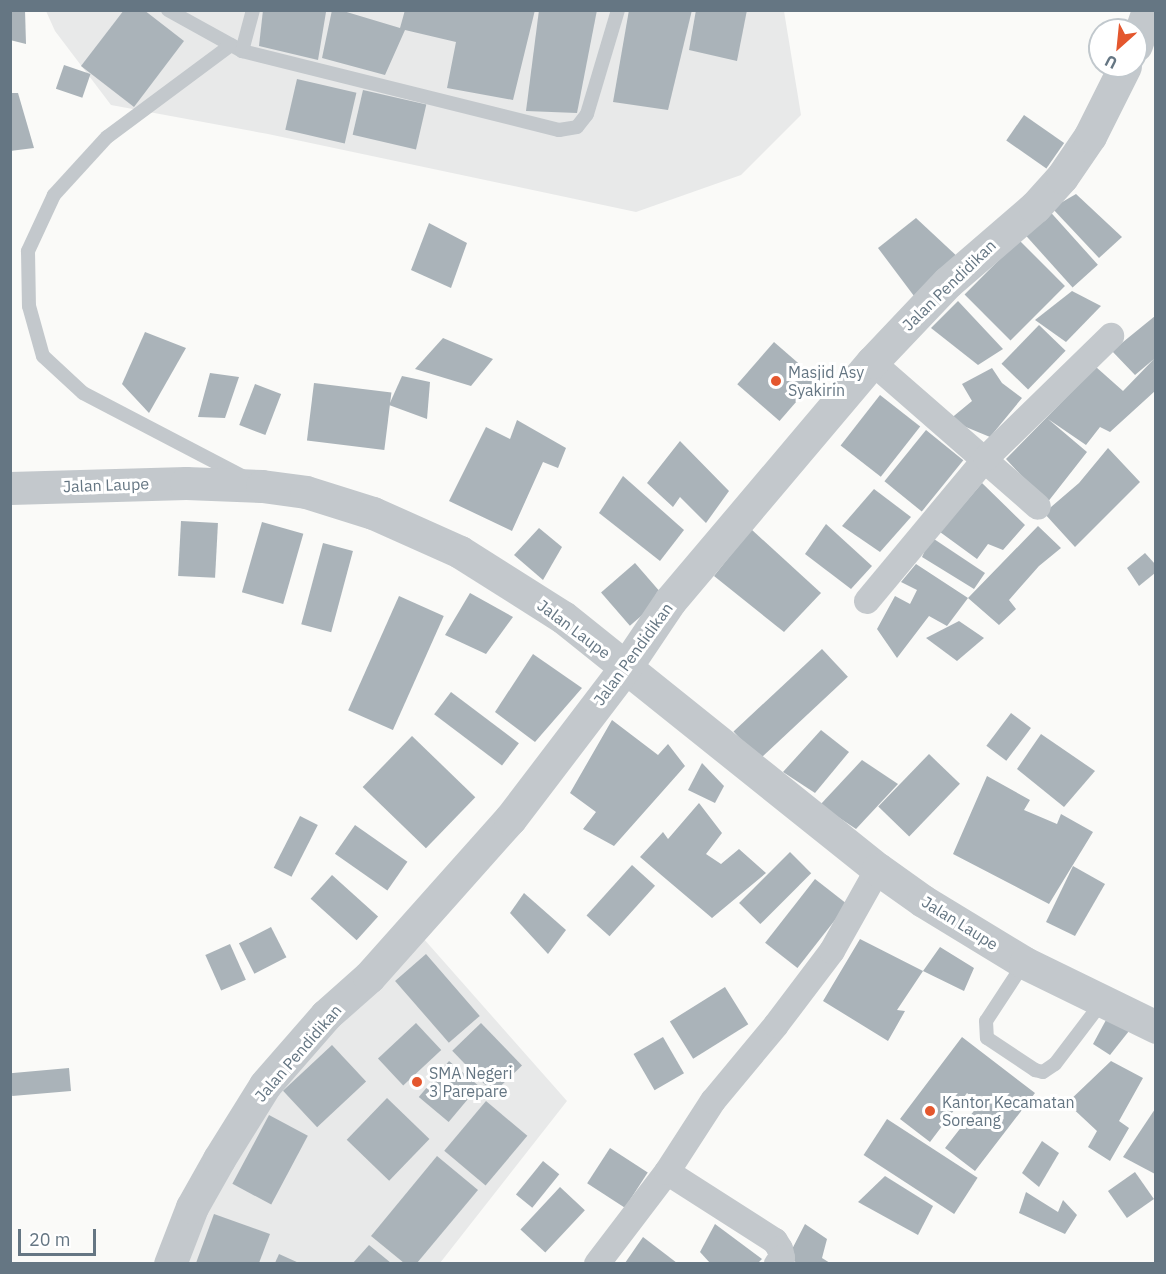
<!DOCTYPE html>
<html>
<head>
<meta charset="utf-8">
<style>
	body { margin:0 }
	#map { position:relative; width:1166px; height:1274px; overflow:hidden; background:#fafaf8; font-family:"IBM Plex Sans",sans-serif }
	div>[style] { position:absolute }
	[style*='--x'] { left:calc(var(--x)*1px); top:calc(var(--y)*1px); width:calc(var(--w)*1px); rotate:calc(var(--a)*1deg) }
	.built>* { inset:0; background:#e8e9e9 }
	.building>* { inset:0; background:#aab3b9; transform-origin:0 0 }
	.service>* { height:14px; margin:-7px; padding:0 7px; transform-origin:7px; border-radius:7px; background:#c3c8cc }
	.minor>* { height:26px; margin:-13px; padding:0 13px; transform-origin:13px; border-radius:13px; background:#c3c8cc }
	.tertiary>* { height:33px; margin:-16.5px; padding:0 16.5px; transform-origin:16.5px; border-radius:16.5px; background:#c3c8cc }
	.dots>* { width:16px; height:16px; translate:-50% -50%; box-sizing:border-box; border:3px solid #fff; border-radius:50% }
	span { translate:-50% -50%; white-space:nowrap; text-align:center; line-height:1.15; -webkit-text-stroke:6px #fff; paint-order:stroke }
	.street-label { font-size:16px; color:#657683 }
	.poi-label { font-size:16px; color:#657683 }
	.left { translate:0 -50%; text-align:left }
	.frame { position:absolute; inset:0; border:12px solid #657683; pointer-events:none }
	.north { position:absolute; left:1088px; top:18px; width:60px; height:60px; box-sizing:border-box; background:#fff; border:2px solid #c1c8cd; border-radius:50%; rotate:207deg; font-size:16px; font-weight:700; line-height:24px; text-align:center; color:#657683 }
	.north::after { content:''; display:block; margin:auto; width:21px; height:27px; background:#e4572e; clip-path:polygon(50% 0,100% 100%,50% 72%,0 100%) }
	.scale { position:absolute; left:18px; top:1229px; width:78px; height:27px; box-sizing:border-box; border:3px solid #657683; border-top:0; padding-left:8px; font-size:18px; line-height:21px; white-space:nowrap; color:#657683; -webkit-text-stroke:4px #fff; paint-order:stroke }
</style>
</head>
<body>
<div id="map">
	<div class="built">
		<i style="clip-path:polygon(46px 11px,784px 11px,801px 115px,741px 175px,636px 212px,268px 134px,111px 105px,55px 31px)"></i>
		<i style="clip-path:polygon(423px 938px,567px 1101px,440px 1263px,186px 1264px,190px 1241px,245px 1140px,297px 1064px,363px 1005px)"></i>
	</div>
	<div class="building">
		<i style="clip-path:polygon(10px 10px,25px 10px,26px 44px,10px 40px)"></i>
		<i style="clip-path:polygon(124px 10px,144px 10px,184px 41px,134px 107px,81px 66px)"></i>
		<i style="clip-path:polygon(263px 10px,326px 12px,318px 60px,259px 46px)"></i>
		<i style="clip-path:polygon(332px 10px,340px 10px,400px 28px,405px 10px,535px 10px,513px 100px,447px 88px,456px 42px,405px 30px,385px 75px,322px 58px)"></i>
		<i style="clip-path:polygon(539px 10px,597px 10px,577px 113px,526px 111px)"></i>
		<i style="clip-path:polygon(629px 10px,692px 10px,668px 110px,613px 102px)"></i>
		<i style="clip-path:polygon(696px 10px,747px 10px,737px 61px,689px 50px)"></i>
		<i style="left:64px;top:65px;width:28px;height:25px;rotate:19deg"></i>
		<i style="left:297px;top:79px;width:61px;height:52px;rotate:13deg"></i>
		<i style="left:363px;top:90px;width:65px;height:46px;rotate:13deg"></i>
		<i style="clip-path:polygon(10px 93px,18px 93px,34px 148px,10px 151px)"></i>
		<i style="left:1024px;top:115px;width:49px;height:31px;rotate:35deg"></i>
		<i style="clip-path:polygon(1076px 194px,1122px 237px,1099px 258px,1052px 208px)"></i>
		<i style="left:1045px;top:206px;width:79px;height:34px;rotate:48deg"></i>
		<i style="clip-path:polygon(916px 218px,960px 259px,917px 300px,878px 248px)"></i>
		<i style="clip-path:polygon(429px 223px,467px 243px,451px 288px,411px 270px)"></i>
		<i style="left:1019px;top:240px;width:65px;height:77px;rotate:45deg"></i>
		<i style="clip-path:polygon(1072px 291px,1101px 306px,1066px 342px,1035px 320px)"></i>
		<i style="clip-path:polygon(958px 301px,1003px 349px,978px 365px,931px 328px)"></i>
		<i style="clip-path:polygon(1155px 316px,1155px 391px,1110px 432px,1100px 427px,1086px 445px,1048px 419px,1087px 452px,1047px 503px,1006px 459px,1096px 367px,1123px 391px,1154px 359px,1135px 375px,1112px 351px)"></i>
		<i style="left:1039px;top:325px;width:37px;height:54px;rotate:44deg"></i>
		<i style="clip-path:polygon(145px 332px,186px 348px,149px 413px,122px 384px)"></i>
		<i style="clip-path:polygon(443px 338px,493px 359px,471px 386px,415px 369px)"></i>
		<i style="left:774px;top:342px;width:56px;height:56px;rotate:41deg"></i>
		<i style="clip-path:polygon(992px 368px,1002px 383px,1022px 398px,990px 437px,949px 420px,972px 401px,962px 384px)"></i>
		<i style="clip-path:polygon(210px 373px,239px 377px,225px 418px,198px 417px)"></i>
		<i style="clip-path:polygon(402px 376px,430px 382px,427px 419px,389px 405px)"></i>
		<i style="left:314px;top:383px;width:78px;height:58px;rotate:7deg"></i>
		<i style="left:255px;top:384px;width:28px;height:44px;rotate:21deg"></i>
		<i style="left:880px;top:395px;width:51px;height:64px;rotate:38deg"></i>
		<i style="clip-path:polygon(517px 420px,566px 448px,558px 468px,543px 462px,512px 531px,449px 501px,486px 427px,510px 439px)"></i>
		<i style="left:926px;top:430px;width:48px;height:66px;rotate:39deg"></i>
		<i style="clip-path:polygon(680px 441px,729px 491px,706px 523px,680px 497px,673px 507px,647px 483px)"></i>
		<i style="clip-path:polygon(1108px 448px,1140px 482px,1075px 547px,1044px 513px,1079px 483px)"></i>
		<i style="clip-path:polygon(623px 476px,684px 530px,660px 561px,599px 513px)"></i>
		<i style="clip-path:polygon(982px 483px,1025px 525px,1003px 550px,988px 544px,977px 559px,940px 532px)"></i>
		<i style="clip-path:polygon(874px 489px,911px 517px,880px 552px,842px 526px)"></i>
		<i style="left:181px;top:521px;width:37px;height:55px;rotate:3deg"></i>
		<i style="left:262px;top:522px;width:43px;height:73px;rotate:16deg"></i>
		<i style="clip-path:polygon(826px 524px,872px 566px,851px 589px,805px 554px)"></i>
		<i style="clip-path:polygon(1038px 526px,1061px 548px,1039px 566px,1009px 600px,1016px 609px,999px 625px,968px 598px,947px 626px,929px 616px,897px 658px,877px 629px,895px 596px,910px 604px,917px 590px,901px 582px,916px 564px,968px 598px)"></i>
		<i style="clip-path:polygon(539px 528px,562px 547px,543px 580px,514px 555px)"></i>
		<i style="clip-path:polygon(751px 529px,821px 593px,784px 632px,714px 576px)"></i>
		<i style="clip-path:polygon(931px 537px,985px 573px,974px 589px,922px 557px)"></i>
		<i style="left:323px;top:543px;width:31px;height:84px;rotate:15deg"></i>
		<i style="clip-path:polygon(1145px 553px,1155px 564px,1155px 573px,1139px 586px,1127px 568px)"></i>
		<i style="left:635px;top:563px;width:44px;height:45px;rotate:49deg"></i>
		<i style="clip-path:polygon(470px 593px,513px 617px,486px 654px,445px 635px)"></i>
		<i style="left:399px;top:596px;width:49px;height:125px;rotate:24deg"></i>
		<i style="clip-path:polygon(959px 621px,984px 638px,957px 661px,926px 638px)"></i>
		<i style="left:822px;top:649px;width:38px;height:121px;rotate:47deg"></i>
		<i style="clip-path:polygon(533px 654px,582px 688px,535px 742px,495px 712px)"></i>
		<i style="left:451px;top:692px;width:85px;height:28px;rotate:37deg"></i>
		<i style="left:1011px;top:713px;width:25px;height:41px;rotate:37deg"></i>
		<i style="clip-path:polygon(612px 720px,658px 755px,668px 744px,685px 766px,614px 846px,583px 829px,596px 812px,570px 793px)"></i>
		<i style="clip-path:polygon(821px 730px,849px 752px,815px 793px,783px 772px)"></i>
		<i style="clip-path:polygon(1041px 734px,1095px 771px,1064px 807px,1017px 769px)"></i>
		<i style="left:412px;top:736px;width:88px;height:71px;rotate:44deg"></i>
		<i style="left:929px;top:754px;width:43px;height:73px;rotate:44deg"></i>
		<i style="clip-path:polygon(862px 760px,898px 784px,856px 829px,820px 805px)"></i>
		<i style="clip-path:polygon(702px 763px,724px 786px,715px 803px,688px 790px)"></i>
		<i style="clip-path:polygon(987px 776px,1030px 800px,1024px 810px,1057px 824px,1061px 814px,1093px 832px,1049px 904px,953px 854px)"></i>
		<i style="clip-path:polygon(699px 803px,722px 833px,706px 854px,721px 864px,739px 849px,766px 873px,712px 918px,640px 857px,663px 832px,668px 839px)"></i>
		<i style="left:300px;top:816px;width:20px;height:58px;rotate:27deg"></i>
		<i style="left:355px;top:825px;width:64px;height:35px;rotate:35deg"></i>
		<i style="left:790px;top:852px;width:30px;height:72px;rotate:45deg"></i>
		<i style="left:632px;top:865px;width:31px;height:68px;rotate:42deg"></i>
		<i style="clip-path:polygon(1073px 866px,1105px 884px,1075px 936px,1046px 922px)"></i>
		<i style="left:332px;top:875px;width:62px;height:32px;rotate:42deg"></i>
		<i style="left:815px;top:879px;width:41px;height:81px;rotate:38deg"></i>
		<i style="clip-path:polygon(524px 893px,566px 930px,548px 954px,510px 913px)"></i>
		<i style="left:271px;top:927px;width:34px;height:36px;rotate:63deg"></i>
		<i style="clip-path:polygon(860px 939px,923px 971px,940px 947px,974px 968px,964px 991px,923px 971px,897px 1010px,905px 1011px,888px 1041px,823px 1001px)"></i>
		<i style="left:230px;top:944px;width:39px;height:27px;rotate:66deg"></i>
		<i style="left:426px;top:954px;width:82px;height:41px;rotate:49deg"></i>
		<i style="left:725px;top:987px;width:44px;height:65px;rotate:58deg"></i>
		<i style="clip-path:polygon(1106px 1020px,1129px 1031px,1110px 1055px,1093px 1044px)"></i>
		<i style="left:416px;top:1023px;width:37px;height:52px;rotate:47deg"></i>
		<i style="left:481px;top:1023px;width:59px;height:40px;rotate:46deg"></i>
		<i style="left:663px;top:1037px;width:42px;height:34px;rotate:60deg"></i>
		<i style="clip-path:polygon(962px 1037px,1035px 1093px,975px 1171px,945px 1148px,980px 1103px,967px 1093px,930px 1142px,900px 1119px)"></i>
		<i style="left:332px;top:1045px;width:50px;height:67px;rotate:47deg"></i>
		<i style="left:449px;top:1061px;width:39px;height:47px;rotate:40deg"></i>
		<i style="clip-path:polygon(1111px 1061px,1143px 1078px,1119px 1121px,1129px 1128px,1110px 1161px,1088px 1147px,1097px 1131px,1067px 1103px)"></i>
		<i style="left:69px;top:1068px;width:23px;height:59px;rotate:85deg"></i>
		<i style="left:387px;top:1098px;width:59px;height:58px;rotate:44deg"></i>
		<i style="left:486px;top:1101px;width:54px;height:65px;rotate:40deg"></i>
		<i style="clip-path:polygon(1155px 1109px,1155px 1174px,1123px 1157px)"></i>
		<i style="left:269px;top:1115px;width:44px;height:78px;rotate:28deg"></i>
		<i style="left:887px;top:1119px;width:108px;height:43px;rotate:33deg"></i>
		<i style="clip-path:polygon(1042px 1141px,1059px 1153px,1039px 1187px,1022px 1173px)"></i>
		<i style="left:610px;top:1148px;width:45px;height:42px;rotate:33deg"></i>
		<i style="clip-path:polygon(437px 1156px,478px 1190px,417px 1263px,404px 1263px,371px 1236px)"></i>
		<i style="left:543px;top:1161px;width:21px;height:43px;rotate:39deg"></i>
		<i style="left:1135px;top:1172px;width:33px;height:33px;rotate:55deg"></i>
		<i style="clip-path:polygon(885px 1176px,933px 1206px,918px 1235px,858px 1202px)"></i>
		<i style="left:560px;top:1187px;width:34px;height:58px;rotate:43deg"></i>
		<i style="clip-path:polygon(1026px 1192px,1058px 1212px,1063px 1200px,1077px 1215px,1065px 1234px,1019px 1213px)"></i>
		<i style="clip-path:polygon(214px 1214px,270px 1234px,259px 1263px,196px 1263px)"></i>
		<i style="clip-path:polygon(715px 1224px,762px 1259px,758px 1263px,710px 1263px,700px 1252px)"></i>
		<i style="clip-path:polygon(805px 1224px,827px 1239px,822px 1258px,830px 1263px,797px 1263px,788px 1257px)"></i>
		<i style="clip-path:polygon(643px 1237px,677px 1263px,625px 1263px)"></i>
		<i style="clip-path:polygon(369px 1245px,391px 1263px,353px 1263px)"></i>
		<i style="clip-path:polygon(279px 1254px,299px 1263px,275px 1263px)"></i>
	</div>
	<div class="service">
		<i style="--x:168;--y:10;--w:85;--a:29"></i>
		<i style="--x:242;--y:51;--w:327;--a:14"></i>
		<i style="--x:559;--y:130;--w:18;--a:-9"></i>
		<i style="--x:577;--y:127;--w:16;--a:-52"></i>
		<i style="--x:587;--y:114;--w:109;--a:-73.4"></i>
		<i style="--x:231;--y:45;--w:154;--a:143.4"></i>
		<i style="--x:107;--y:137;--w:79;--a:132.4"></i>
		<i style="--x:54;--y:195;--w:62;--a:114.9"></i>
		<i style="--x:28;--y:251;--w:55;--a:89"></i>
		<i style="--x:29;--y:306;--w:52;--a:74.4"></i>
		<i style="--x:43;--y:356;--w:54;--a:42.8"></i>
		<i style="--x:83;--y:393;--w:182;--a:27.6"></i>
		<i style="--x:242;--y:51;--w:42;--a:-75"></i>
		<i style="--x:1024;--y:963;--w:69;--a:123.2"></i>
		<i style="--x:986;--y:1021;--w:17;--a:87"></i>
		<i style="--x:987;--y:1038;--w:58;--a:33.7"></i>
		<i style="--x:1035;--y:1070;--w:8;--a:14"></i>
		<i style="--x:1043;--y:1072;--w:14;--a:-34"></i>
		<i style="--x:1055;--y:1064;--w:78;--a:-52.8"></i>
	</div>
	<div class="minor">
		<i style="--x:872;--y:362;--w:220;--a:41.1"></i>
		<i style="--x:867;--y:601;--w:186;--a:-50.2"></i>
		<i style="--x:986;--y:458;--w:175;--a:-44.3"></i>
		<i style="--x:667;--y:1172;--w:128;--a:32.6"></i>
		<i style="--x:775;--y:1241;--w:9;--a:58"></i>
		<i style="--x:780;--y:1249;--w:9;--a:77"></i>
		<i style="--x:782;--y:1258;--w:8;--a:130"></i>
		<i style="--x:597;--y:1264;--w:116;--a:-52.7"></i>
		<i style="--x:667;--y:1172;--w:85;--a:-57.1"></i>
		<i style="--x:713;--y:1101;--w:99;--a:-50.3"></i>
		<i style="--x:776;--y:1025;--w:93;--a:-52.9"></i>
		<i style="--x:832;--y:951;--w:94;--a:-60.7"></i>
	</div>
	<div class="tertiary">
		<i style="--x:1136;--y:45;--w:37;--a:-71"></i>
		<i style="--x:10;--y:488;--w:176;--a:-1.6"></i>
		<i style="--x:186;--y:483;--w:76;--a:2.3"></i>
		<i style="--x:262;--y:486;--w:44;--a:7.8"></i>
		<i style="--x:306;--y:492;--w:70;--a:17.4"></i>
		<i style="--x:373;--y:513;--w:95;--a:24.1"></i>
		<i style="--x:460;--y:552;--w:122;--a:32.3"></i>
		<i style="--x:563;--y:617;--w:403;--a:38.7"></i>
		<i style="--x:878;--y:869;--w:55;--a:35.4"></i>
		<i style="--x:923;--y:901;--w:119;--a:31.3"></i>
		<i style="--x:1025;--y:963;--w:146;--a:26"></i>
		<i style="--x:170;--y:1264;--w:61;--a:-68.9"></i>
		<i style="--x:192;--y:1207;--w:55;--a:-60.6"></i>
		<i style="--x:219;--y:1159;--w:87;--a:-58.1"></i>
		<i style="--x:265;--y:1085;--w:93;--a:-48.9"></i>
		<i style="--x:326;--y:1015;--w:57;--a:-41.5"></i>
		<i style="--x:369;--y:977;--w:212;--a:-48.3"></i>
		<i style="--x:510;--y:819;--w:190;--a:-52.7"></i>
		<i style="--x:625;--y:668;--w:81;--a:-56.1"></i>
		<i style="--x:670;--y:601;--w:313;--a:-49.8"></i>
		<i style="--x:872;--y:362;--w:110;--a:-46.5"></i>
		<i style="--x:948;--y:282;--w:115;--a:-40.8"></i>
		<i style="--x:1035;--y:207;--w:40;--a:-48"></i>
		<i style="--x:1062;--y:177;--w:50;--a:-55.7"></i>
		<i style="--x:1090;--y:136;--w:78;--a:-63.4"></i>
	</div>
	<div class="dots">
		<i style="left:776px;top:381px;background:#e4572e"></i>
		<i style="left:417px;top:1082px;background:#e4572e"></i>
		<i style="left:930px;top:1111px;background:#e4572e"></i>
	</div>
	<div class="street-label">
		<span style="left:949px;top:285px;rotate:-44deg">Jalan Pendidikan</span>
		<span style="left:106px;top:485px;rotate:-2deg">Jalan Laupe</span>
		<span style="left:574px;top:629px;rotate:37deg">Jalan Laupe</span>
		<span style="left:633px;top:654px;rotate:-54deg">Jalan Pendidikan</span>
		<span style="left:960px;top:923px;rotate:32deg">Jalan Laupe</span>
		<span style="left:298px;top:1053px;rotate:-49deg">Jalan Pendidikan</span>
	</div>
	<div class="poi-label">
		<span class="left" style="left:788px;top:381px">Masjid Asy<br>Syakirin</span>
		<span class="left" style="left:429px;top:1082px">SMA Negeri<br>3 Parepare</span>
		<span class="left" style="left:942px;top:1111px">Kantor Kecamatan<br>Soreang</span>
	</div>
	<div class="frame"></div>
	<div class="north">U</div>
	<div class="scale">20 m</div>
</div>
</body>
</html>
